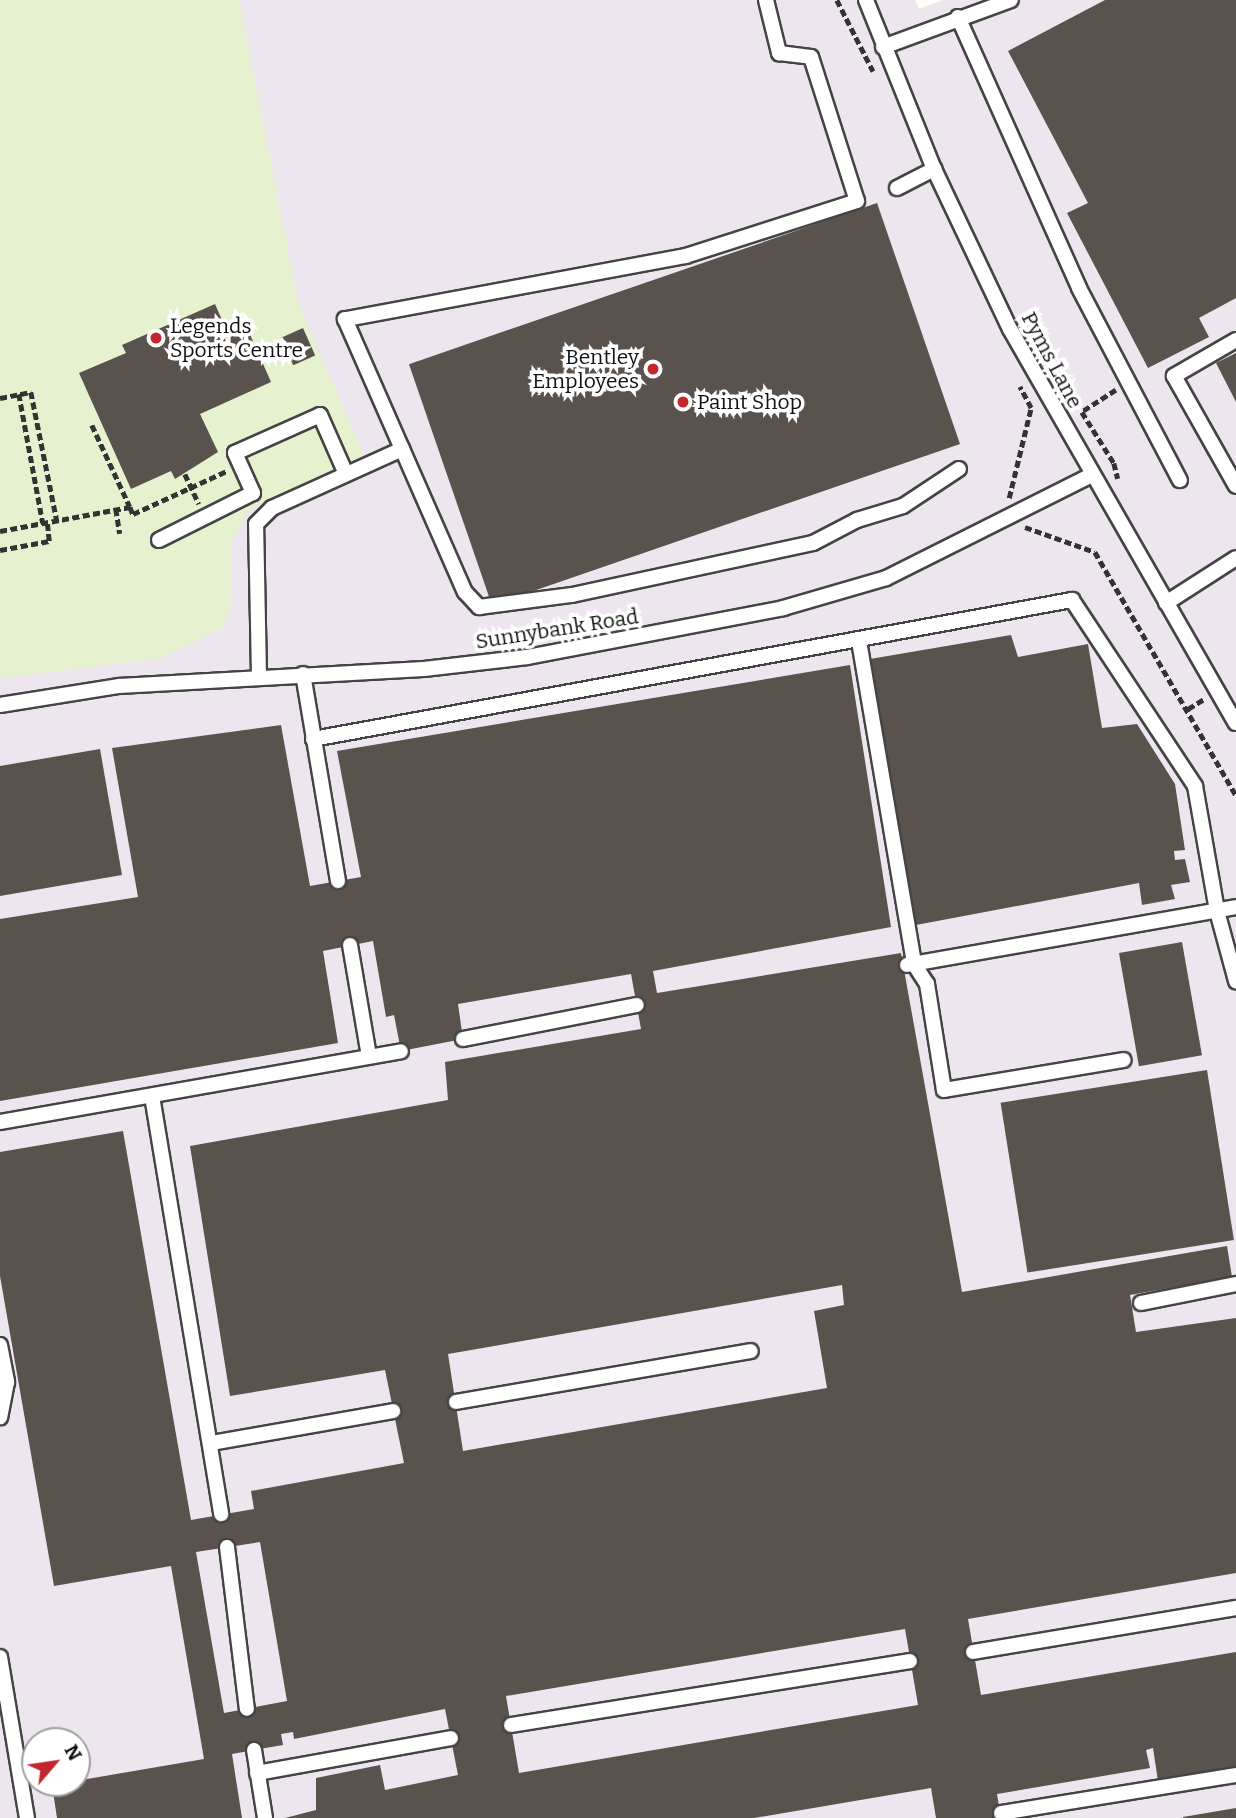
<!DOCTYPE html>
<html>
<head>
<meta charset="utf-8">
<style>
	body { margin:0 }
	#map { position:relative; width:1236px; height:1818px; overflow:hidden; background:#fffdf5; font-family:Bitter,serif }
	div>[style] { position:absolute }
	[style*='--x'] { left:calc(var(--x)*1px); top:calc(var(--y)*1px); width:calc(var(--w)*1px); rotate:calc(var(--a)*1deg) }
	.industrial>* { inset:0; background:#eee6ef }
	.pitch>* { inset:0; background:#e6f2cf }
	.building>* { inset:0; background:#5a524d; transform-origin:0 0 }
	.path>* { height:4.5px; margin-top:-2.25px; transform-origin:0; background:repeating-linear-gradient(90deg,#333 0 7px,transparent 0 10.5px) }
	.roads { filter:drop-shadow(2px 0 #444) drop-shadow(-2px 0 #444) drop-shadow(0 2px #444) drop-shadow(0 -2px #444) }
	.lane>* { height:14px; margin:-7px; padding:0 7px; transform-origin:7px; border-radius:7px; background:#fff }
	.dots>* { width:19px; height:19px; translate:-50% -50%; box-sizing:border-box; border:4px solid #fff; border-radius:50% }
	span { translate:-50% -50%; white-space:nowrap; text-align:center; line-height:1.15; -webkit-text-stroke:7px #fff; paint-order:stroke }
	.poi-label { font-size:21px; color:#111 }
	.left { translate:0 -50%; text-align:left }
	.right { translate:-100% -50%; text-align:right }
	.street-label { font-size:21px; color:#111 }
	.north { position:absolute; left:21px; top:1727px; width:70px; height:70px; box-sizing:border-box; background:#fff; border:2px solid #a0a0a0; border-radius:50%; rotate:61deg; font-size:19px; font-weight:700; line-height:28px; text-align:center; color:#111 }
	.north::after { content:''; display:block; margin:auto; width:24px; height:32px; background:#c4262e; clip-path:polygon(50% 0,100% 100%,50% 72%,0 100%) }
</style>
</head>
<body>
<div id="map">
	<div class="industrial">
		<i style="clip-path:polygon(evenodd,0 0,915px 0,919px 9px,943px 0,1236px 0,1236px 1818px,0 1818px,0 0,35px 1741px,77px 1741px,77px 1783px,35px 1783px,35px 1741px)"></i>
	</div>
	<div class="pitch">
		<i style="clip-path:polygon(0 0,239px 0,299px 305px,364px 455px,250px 509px,231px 543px,231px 600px,225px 627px,159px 659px,0 678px)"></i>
	</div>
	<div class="building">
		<i style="clip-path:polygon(1105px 0,1236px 0,1236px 298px,1199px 318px,1209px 337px,1148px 368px,1067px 213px,1088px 203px,1008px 51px)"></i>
		<i style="left:877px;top:203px;width:255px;height:495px;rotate:71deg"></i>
		<i style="clip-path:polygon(215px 304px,226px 329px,244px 321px,271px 382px,200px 414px,218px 452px,175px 479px,171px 471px,131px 489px,79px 373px,126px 353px,122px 345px)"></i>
		<i style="left:303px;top:328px;width:30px;height:24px;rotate:66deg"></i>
		<i style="clip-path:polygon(1236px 353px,1236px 402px,1216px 363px)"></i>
		<i style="clip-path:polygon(1011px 635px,1018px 657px,1088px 644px,1102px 728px,1137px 724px,1175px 784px,1185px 850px,1174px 851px,1175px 860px,1185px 859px,1190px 882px,1171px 885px,1175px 899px,1142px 905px,1139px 883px,916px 925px,870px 659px)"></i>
		<i style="clip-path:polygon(evenodd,850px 665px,891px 927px,653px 971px,657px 993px,901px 953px,962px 1292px,1227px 1246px,1232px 1277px,1130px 1295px,1136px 1332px,1236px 1318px,1236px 1573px,968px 1619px,981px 1695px,1236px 1652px,1236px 1768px,1158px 1781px,1153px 1748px,1146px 1750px,1150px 1768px,997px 1794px,1001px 1818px,936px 1818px,931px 1788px,754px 1818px,285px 1818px,316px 1810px,316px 1778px,380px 1765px,385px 1790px,458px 1775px,445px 1709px,294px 1739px,293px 1732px,281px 1734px,283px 1745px,232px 1754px,242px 1818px,57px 1818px,52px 1785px,204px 1759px,171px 1566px,54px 1586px,0 1276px,0 1152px,123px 1131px,191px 1520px,254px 1509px,251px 1491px,404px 1463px,385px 1370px,230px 1396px,190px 1146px,448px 1100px,445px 1062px,641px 1029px,631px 974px,458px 1004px,463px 1039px,401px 1051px,394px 1015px,386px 1017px,373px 941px,323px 951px,338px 1043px,0 1101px,0 919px,138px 897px,112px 748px,281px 725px,310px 886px,361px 877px,337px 751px,850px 665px,842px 1285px,844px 1305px,814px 1311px,827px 1388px,463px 1451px,448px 1354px,842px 1285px,850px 665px,260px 1542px,287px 1701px,224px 1713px,196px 1552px,260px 1542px,850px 665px,905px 1629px,918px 1705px,519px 1773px,506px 1696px,905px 1629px)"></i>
		<i style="clip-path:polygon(100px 749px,122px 875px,0 896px,0 766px)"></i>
		<i style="left:1182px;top:942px;width:115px;height:64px;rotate:80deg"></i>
		<i style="left:1207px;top:1070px;width:172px;height:209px;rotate:81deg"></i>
		<i style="clip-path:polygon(1236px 1808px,1236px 1818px,1183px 1818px,1183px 1817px)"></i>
	</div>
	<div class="path">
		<i style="--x:837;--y:0;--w:80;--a:63.1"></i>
		<i style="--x:1116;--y:390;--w:40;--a:147.1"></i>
		<i style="--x:1082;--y:412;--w:60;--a:57.9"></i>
		<i style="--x:1114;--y:463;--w:16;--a:76"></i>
		<i style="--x:19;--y:394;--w:131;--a:79.5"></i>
		<i style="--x:0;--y:398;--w:32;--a:-11"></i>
		<i style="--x:31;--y:392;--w:132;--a:78.6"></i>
		<i style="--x:92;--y:425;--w:90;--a:65.1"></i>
		<i style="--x:185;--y:474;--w:33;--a:65"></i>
		<i style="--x:1009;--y:498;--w:93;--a:-76.3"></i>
		<i style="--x:1031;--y:408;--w:24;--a:-118"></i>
		<i style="--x:116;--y:509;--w:25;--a:81"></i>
		<i style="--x:1025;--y:527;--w:74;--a:19.7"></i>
		<i style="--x:1095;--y:552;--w:281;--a:59.9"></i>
		<i style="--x:0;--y:531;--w:132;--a:-10.5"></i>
		<i style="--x:130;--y:507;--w:8;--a:67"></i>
		<i style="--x:133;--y:514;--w:103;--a:-24.6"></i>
		<i style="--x:0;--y:550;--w:50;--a:-10.4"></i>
		<i style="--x:49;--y:541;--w:19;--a:-96"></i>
		<i style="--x:1188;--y:709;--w:19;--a:-32"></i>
	</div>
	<div class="roads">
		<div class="lane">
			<i style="--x:766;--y:0;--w:55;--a:76.2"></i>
			<i style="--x:779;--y:53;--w:32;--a:7"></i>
			<i style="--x:811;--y:57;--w:151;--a:72.3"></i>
			<i style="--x:857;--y:201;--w:180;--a:162.2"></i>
			<i style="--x:686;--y:256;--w:347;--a:169.5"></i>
			<i style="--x:345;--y:319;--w:298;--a:66.3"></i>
			<i style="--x:465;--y:592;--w:21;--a:47"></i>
			<i style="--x:479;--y:607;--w:94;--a:-7.4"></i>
			<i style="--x:572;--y:595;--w:247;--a:-12.2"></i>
			<i style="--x:813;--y:543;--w:50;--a:-27.6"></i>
			<i style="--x:857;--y:520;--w:48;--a:-16.9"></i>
			<i style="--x:903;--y:506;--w:67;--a:-33.5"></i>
			<i style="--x:866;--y:0;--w:182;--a:68.1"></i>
			<i style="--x:934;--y:169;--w:177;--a:64.6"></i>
			<i style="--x:1010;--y:329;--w:454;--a:60.2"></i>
			<i style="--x:958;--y:17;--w:297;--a:65.9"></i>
			<i style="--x:1079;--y:288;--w:217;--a:62.3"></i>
			<i style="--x:883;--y:47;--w:136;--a:-20.2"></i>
			<i style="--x:897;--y:188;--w:42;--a:-27.2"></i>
			<i style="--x:1236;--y:340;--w:72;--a:149.9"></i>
			<i style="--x:1174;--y:376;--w:126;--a:60.6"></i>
			<i style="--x:159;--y:540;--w:105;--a:-26.6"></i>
			<i style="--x:253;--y:493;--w:44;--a:-114.2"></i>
			<i style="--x:235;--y:453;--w:93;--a:-24.1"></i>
			<i style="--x:320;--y:415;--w:64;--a:66.2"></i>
			<i style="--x:1166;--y:603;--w:83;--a:-32.7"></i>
			<i style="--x:859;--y:641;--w:328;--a:80.3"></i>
			<i style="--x:914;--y:964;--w:24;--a:57"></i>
			<i style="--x:927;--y:984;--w:107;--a:80.9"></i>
			<i style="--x:944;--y:1090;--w:182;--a:-9.5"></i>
			<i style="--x:303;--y:674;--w:210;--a:80.4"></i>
			<i style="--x:259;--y:676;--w:152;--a:-91.1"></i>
			<i style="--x:256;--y:524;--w:23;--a:-45"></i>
			<i style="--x:272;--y:508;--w:143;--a:-24.4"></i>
			<i style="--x:0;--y:705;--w:121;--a:-9.1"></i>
			<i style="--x:119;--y:686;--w:305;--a:-3.2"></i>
			<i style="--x:424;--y:669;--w:104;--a:-6.6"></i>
			<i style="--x:527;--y:657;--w:261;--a:-10.8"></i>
			<i style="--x:783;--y:608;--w:107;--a:-16.2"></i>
			<i style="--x:886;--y:578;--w:230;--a:-26.6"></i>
			<i style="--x:313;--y:739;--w:772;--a:-10.38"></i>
			<i style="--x:1072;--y:600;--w:223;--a:56.5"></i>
			<i style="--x:1195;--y:786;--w:127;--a:80"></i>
			<i style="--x:1217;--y:911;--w:73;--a:74.8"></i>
			<i style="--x:350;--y:945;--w:113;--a:80.3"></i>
			<i style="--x:907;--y:965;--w:334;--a:-10"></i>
			<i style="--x:463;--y:1039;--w:177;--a:-11.1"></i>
			<i style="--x:152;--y:1096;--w:424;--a:80.6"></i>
			<i style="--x:0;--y:1122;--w:407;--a:-10"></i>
			<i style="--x:1141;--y:1303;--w:97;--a:-11.3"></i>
			<i style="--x:0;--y:1345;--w:38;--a:79"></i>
			<i style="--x:7;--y:1382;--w:36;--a:101"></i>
			<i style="--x:456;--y:1402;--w:299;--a:-9.8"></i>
			<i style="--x:212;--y:1443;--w:184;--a:-10"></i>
			<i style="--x:227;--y:1547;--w:163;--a:83"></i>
			<i style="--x:973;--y:1652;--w:267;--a:-9.5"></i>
			<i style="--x:0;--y:1657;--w:163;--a:80.5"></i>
			<i style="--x:511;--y:1725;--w:404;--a:-9.1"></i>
			<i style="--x:254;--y:1750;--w:69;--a:80.8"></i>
			<i style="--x:257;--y:1773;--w:197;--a:-10.2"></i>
			<i style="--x:1001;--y:1813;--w:238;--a:-9.2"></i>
		</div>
	</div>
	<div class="dots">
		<i style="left:156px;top:338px;background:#c4262e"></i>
		<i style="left:653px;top:369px;background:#c4262e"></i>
		<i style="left:683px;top:402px;background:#c4262e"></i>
	</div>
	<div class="poi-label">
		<span class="left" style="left:170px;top:338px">Legends<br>Sports Centre</span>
		<span class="right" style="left:639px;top:369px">Bentley<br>Employees</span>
		<span class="left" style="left:697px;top:402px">Paint Shop</span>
	</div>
	<div class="street-label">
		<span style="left:1052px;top:360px;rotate:62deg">Pyms Lane</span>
		<span style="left:557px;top:629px;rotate:-9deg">Sunnybank Road</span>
	</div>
	<div class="north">N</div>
</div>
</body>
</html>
